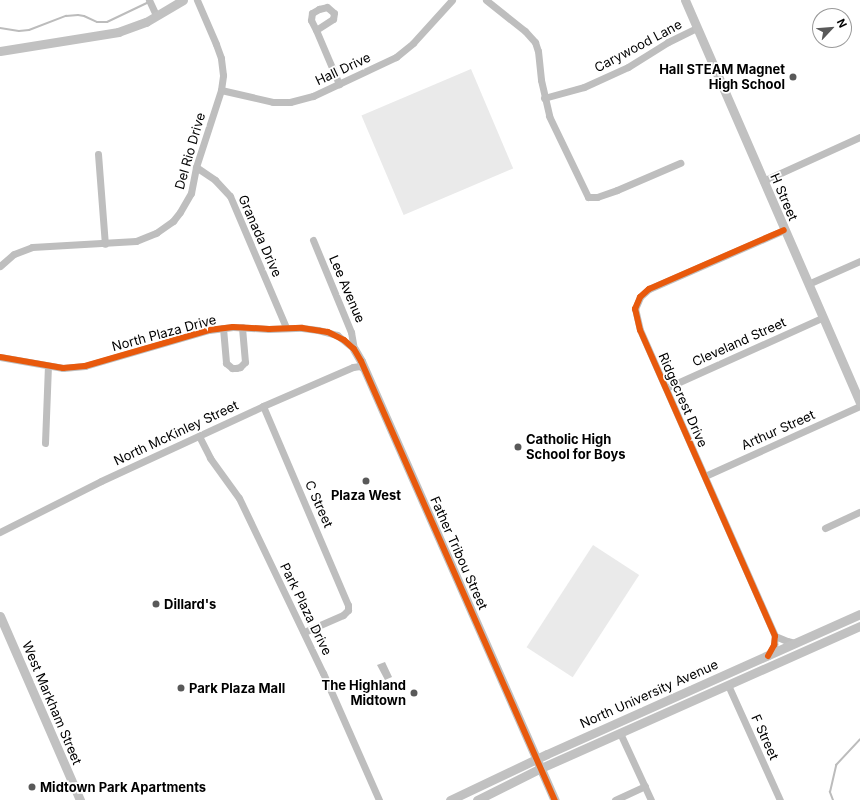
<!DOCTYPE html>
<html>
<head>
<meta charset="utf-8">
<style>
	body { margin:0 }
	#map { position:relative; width:860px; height:800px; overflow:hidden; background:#fff; font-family:Inter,sans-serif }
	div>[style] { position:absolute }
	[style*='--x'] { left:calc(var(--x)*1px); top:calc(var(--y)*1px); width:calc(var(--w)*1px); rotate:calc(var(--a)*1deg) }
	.green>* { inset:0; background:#eaeaea; transform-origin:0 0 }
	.water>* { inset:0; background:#bcbcbc }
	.stream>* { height:2px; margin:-1px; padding:0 1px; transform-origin:1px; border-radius:1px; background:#bcbcbc }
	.street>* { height:7px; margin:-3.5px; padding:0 3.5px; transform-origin:3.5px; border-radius:3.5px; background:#bebebe }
	.secondary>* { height:9px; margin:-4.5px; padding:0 4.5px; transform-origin:4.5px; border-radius:4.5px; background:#c1c1c1 }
	.cycleway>* { height:6px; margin:-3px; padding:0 3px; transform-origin:3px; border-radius:3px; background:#e8590c }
	.dots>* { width:11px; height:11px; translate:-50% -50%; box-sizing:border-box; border:2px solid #fff; border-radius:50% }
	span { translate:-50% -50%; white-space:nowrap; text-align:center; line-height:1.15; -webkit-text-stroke:3.5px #fff; paint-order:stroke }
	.street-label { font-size:13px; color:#000 }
	.poi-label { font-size:13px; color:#000; font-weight:700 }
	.right { translate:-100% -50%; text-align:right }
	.left { translate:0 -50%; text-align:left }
	.north { position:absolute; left:812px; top:8px; width:40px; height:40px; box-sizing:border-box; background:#fff; border:1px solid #999; border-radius:50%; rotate:64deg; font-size:11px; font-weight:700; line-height:16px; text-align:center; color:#000 }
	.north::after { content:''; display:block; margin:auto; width:14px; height:18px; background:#595959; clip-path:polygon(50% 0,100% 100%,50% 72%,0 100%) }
</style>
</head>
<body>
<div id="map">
	<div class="green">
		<i style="left:471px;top:69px;width:108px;height:119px;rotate:67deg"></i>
		<i style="left:593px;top:545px;width:55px;height:122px;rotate:33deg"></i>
	</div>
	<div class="water">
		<i style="clip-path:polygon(385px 662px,392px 677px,385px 680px,377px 665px)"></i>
	</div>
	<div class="stream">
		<i style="--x:0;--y:28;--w:19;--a:9"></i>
		<i style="--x:19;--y:31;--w:10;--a:-6"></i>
		<i style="--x:29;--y:30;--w:40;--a:-21"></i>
		<i style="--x:66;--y:16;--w:12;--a:-5"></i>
		<i style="--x:78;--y:15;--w:6;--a:9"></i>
		<i style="--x:84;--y:16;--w:14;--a:25"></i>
		<i style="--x:97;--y:22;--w:10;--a:0"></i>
		<i style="--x:107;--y:22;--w:47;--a:-25.5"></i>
		<i style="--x:833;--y:800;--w:9;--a:-111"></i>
		<i style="--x:830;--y:792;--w:28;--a:-77"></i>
		<i style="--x:836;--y:765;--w:35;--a:-47"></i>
	</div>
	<div class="street">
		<i style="--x:149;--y:0;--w:17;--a:65"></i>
		<i style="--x:486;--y:0;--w:50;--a:38.5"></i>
		<i style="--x:525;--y:31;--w:15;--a:48"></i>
		<i style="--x:535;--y:42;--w:9;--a:72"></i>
		<i style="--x:538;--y:51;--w:29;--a:84"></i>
		<i style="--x:541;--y:80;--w:37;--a:77"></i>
		<i style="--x:549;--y:116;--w:90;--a:64.3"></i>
		<i style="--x:588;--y:197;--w:9;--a:0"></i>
		<i style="--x:597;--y:197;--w:21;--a:-19"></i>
		<i style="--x:617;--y:190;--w:69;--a:-23.2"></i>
		<i style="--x:327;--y:7;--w:9;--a:41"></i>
		<i style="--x:334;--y:13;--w:6;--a:99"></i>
		<i style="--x:333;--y:19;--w:20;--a:147"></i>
		<i style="--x:316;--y:30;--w:11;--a:-117"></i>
		<i style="--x:311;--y:20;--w:7;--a:-82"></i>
		<i style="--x:312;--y:13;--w:8;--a:-30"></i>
		<i style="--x:319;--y:9;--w:8;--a:-14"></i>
		<i style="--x:316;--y:30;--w:59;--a:66.9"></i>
		<i style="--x:221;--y:90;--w:53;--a:13"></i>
		<i style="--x:273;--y:102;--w:17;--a:0"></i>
		<i style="--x:290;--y:102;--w:24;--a:-15"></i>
		<i style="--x:313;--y:96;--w:92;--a:-25.2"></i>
		<i style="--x:396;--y:57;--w:22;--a:-39"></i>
		<i style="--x:413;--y:43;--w:58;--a:-47.8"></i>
		<i style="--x:544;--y:98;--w:41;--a:-15.4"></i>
		<i style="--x:584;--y:87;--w:48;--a:-24.4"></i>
		<i style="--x:628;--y:67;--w:47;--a:-32"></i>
		<i style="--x:668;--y:42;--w:32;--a:-26"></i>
		<i style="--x:98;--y:154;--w:90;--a:85.6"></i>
		<i style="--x:196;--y:167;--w:23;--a:34"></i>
		<i style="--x:215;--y:180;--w:22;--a:47"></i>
		<i style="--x:230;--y:196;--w:142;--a:66.9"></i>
		<i style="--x:763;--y:181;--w:107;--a:-24.4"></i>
		<i style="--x:313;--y:240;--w:100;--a:67.6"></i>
		<i style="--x:351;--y:332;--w:17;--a:80"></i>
		<i style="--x:0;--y:266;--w:18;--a:-41"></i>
		<i style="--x:14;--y:254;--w:19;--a:-21"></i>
		<i style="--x:32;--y:247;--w:104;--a:-3.3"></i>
		<i style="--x:136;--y:241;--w:22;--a:-22"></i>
		<i style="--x:156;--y:233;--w:21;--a:-35"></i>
		<i style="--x:173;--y:221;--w:11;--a:-52"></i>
		<i style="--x:180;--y:212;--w:22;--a:-60"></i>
		<i style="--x:191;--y:193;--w:26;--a:-79"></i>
		<i style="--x:196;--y:167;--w:81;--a:-72"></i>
		<i style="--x:221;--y:90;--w:15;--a:-82"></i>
		<i style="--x:223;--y:75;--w:17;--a:-97"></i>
		<i style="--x:221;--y:58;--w:15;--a:-110"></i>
		<i style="--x:216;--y:44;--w:48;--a:-113.4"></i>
		<i style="--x:808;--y:284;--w:57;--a:-23.9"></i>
		<i style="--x:223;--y:328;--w:35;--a:85"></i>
		<i style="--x:226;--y:363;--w:8;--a:40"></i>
		<i style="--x:232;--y:368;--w:4;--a:0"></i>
		<i style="--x:236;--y:368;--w:4;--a:-14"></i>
		<i style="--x:240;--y:367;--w:7;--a:-45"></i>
		<i style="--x:245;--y:362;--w:35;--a:-95"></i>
		<i style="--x:0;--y:357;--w:64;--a:9.9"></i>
		<i style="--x:63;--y:368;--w:22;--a:-5"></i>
		<i style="--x:85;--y:366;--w:129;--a:-16.2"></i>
		<i style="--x:209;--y:330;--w:24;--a:-7"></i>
		<i style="--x:233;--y:327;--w:36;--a:3"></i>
		<i style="--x:269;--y:329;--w:33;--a:-2"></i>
		<i style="--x:302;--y:328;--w:16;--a:7"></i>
		<i style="--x:318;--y:330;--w:20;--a:15"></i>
		<i style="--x:337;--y:335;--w:22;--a:39"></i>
		<i style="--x:666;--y:388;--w:171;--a:-24.2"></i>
		<i style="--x:263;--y:406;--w:216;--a:66.9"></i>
		<i style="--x:348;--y:605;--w:5;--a:90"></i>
		<i style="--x:348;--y:610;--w:7;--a:135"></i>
		<i style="--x:343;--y:615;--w:43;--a:156.4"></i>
		<i style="--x:199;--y:436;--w:25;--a:63"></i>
		<i style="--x:210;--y:458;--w:49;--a:54.1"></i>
		<i style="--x:239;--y:498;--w:194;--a:64.4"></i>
		<i style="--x:323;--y:673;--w:139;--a:66.2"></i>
		<i style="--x:45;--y:443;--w:77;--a:-87.8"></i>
		<i style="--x:705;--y:476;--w:170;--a:-24.3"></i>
		<i style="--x:825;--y:528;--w:38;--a:-25"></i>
		<i style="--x:0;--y:532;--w:113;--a:-26.8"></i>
		<i style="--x:101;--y:481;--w:179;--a:-24.8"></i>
		<i style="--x:263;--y:406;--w:98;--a:-23.4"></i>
		<i style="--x:353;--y:367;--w:7;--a:-8"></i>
		<i style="--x:360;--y:366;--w:6;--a:39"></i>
		<i style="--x:775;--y:636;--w:13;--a:23"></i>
		<i style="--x:787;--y:641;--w:8;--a:14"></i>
		<i style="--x:768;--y:656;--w:13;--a:-61"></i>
		<i style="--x:774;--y:645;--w:9;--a:-84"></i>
		<i style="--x:775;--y:636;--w:334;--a:-113.8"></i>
		<i style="--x:640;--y:330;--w:22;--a:-103"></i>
		<i style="--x:635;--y:309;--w:13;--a:-67"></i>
		<i style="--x:640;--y:297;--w:12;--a:-42"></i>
		<i style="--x:649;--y:289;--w:147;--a:-23.6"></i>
		<i style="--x:728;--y:685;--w:126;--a:65.7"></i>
		<i style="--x:620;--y:733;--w:74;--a:65.2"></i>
		<i style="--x:615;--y:800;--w:33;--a:-25"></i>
	</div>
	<div class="secondary">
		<i style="--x:685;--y:0;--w:439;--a:66.5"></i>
		<i style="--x:0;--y:51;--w:120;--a:-9.1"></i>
		<i style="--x:118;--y:32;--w:30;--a:-20"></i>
		<i style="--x:146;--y:22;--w:43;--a:-30.7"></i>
		<i style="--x:354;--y:349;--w:14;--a:60"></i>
		<i style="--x:361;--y:361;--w:480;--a:66.2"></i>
		<i style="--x:0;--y:616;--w:201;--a:66.5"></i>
		<i style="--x:450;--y:800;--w:107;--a:-25.4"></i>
		<i style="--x:547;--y:754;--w:343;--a:-24.1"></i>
		<i style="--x:477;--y:800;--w:72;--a:-26.6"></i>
		<i style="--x:541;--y:768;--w:349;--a:-24"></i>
	</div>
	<div class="cycleway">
		<i style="--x:0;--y:357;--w:64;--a:9.9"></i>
		<i style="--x:63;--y:368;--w:22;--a:-5"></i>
		<i style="--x:85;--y:366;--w:129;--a:-16.2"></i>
		<i style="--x:209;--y:330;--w:24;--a:-7"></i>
		<i style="--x:233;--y:327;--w:36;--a:3"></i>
		<i style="--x:269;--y:329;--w:33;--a:-2"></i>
		<i style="--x:302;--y:328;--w:26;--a:9"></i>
		<i style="--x:328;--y:332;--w:18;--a:27"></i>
		<i style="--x:344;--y:340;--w:13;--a:42"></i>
		<i style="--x:354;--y:349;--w:14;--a:60"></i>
		<i style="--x:361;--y:361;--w:480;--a:66.2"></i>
		<i style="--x:768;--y:656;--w:13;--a:-61"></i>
		<i style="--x:774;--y:645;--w:9;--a:-84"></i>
		<i style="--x:775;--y:636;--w:334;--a:-113.8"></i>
		<i style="--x:640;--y:330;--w:22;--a:-103"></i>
		<i style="--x:635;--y:309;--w:13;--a:-67"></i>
		<i style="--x:640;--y:297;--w:12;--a:-42"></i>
		<i style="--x:649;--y:289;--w:147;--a:-23.6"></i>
	</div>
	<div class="dots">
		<i style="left:793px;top:77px;background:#595959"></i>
		<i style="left:518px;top:447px;background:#595959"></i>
		<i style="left:366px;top:481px;background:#595959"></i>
		<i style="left:156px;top:604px;background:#595959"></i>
		<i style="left:181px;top:688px;background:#595959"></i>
		<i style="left:414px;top:693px;background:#595959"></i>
		<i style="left:32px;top:787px;background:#595959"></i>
	</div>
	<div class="street-label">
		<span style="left:638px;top:46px;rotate:-28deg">Carywood Lane</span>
		<span style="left:343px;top:69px;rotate:-25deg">Hall Drive</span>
		<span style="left:190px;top:151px;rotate:-74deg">Del Rio Drive</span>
		<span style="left:784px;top:197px;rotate:67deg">H Street</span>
		<span style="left:260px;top:236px;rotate:66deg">Granada Drive</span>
		<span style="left:347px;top:289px;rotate:67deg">Lee Avenue</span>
		<span style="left:164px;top:333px;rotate:-15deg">North Plaza Drive</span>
		<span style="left:739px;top:342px;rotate:-24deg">Cleveland Street</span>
		<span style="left:683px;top:400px;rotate:66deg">Ridgecrest Drive</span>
		<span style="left:778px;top:430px;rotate:-24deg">Arthur Street</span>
		<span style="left:176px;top:433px;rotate:-25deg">North McKinley Street</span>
		<span style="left:319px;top:504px;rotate:66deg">C Street</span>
		<span style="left:459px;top:553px;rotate:66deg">Father Tribou Street</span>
		<span style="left:306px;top:609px;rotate:64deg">Park Plaza Drive</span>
		<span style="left:649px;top:694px;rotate:-24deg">North University Avenue</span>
		<span style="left:52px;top:703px;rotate:67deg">West Markham Street</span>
		<span style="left:765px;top:737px;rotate:66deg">F Street</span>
	</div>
	<div class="poi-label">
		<span class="right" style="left:785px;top:77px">Hall STEAM Magnet<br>High School</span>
		<span class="left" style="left:526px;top:447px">Catholic High<br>School for Boys</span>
		<span style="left:366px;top:495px">Plaza West</span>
		<span class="left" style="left:164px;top:604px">Dillard's</span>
		<span class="right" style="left:406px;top:693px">The Highland<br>Midtown</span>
		<span class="left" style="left:189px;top:688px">Park Plaza Mall</span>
		<span class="left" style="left:40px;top:787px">Midtown Park Apartments</span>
	</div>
	<div class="north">N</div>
</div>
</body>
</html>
